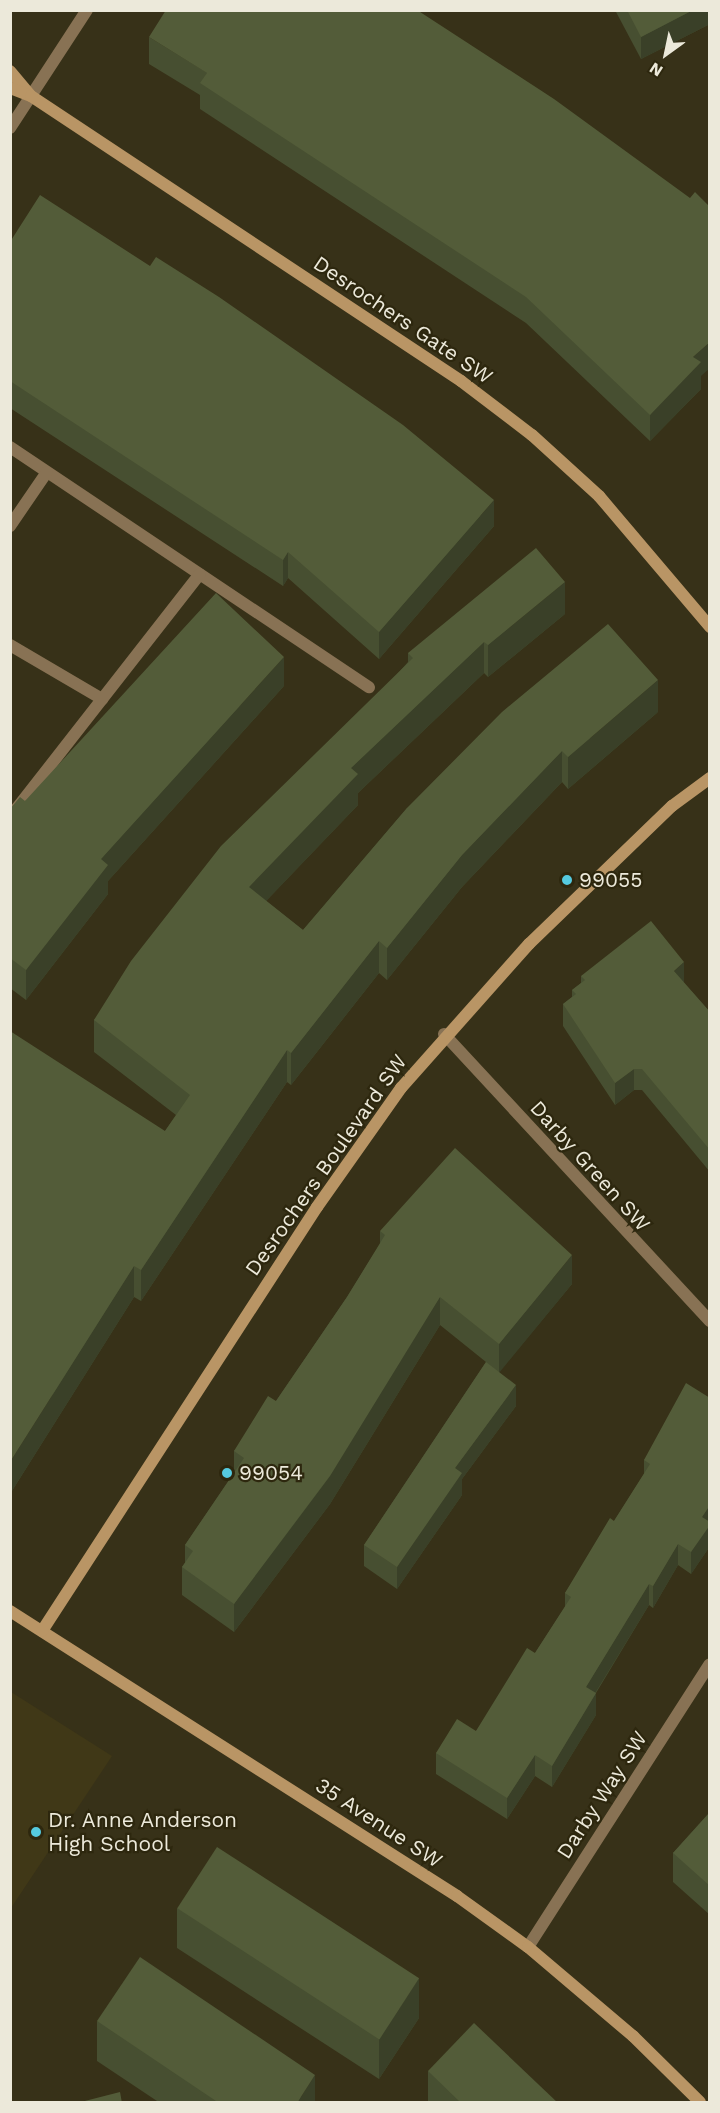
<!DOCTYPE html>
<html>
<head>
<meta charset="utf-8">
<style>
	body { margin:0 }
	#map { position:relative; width:720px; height:2113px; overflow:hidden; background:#373118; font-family:"Work Sans",sans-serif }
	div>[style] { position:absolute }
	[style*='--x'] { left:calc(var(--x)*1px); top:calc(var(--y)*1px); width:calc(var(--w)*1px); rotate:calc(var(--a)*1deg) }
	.built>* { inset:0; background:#403817 }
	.street>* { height:12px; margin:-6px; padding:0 6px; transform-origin:6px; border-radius:6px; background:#887254 }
	.secondary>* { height:12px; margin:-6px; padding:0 6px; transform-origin:6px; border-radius:6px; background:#b99565 }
	.wall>* { inset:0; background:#474f31 }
	.shaded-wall>* { inset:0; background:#3a4028 }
	.building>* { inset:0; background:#535c39; transform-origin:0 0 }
	.dots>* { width:16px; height:16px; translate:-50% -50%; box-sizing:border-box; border:3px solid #2d270e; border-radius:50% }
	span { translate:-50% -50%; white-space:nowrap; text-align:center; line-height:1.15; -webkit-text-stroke:4.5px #2d270e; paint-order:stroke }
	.street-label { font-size:21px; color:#ece9da }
	.poi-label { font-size:21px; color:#ece9da }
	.left { translate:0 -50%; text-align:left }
	.frame { position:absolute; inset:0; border:12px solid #ece9da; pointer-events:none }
	.north { position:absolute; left:636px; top:24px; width:60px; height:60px; -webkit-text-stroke:4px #2d270e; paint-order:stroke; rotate:213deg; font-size:16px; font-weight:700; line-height:24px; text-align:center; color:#ece9da }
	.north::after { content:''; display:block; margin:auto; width:21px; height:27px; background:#ece9da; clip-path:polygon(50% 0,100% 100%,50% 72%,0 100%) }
</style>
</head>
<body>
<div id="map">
	<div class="built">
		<i style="clip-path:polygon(11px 1692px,112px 1756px,11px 1908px)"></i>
	</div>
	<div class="street">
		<i style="--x:10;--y:128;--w:141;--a:-56.9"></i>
		<i style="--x:10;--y:447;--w:432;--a:33.8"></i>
		<i style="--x:10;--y:526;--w:65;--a:-55.6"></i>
		<i style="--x:10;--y:645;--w:107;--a:30.4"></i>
		<i style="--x:10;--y:817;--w:308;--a:-52"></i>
		<i style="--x:444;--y:1034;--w:391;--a:47.2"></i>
		<i style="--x:528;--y:1947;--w:336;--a:-57.3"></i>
	</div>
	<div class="secondary">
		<i style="--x:10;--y:71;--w:31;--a:50"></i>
		<i style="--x:10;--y:88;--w:22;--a:21"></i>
		<i style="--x:31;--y:96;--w:516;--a:33.54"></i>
		<i style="--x:461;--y:381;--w:89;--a:37.3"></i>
		<i style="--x:532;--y:435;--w:91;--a:42.3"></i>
		<i style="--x:599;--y:496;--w:172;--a:49.7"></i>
		<i style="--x:10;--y:1611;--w:530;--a:32.52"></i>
		<i style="--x:457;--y:1896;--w:87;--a:35.7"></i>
		<i style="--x:528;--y:1947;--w:138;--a:40.3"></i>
		<i style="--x:633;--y:2036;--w:94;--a:44.6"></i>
		<i style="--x:42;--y:1631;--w:505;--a:-57.03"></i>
		<i style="--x:317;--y:1207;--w:146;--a:-54.8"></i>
		<i style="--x:401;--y:1088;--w:193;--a:-48.4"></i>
		<i style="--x:529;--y:944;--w:199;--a:-44"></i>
		<i style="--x:672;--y:806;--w:47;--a:-36.4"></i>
	</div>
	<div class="wall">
		<i style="clip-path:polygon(615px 10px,710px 10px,710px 24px,641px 59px)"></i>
		<i style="clip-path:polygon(149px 37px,701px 376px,701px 389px,650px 441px,526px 323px,200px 109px,200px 95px,149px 64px)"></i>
		<i style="clip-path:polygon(10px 242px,150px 266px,494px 526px,379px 659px,288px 578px,283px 586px,10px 408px)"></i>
		<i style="clip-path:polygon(565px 614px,488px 677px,484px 673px,358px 793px,358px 805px,266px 901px,303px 930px,407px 808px,658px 712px,568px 789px,562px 782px,462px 887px,387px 980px,379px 973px,291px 1085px,287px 1082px,141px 1301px,134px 1297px,10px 1494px,165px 1131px,176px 1115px,94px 1052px,94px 1020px,408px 662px,408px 653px)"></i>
		<i style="clip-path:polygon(284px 686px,108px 881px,108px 894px,26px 1000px,10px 988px,10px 809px,25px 801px)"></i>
		<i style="clip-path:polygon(581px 976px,684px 983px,710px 1012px,710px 1172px,642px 1090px,634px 1090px,615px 1105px,563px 1026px,563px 1004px,572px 997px,572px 990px,581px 983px)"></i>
		<i style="clip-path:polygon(380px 1231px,572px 1284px,499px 1372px,516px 1406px,462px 1479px,462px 1495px,397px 1589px,364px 1566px,364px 1545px,486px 1362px,440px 1325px,330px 1504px,234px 1632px,182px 1595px,182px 1567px,185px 1563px,185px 1545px,234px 1473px,234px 1451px,276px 1401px,347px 1297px,380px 1244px)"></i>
		<i style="clip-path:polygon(710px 1398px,710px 1546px,691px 1574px,678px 1565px,653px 1608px,649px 1605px,596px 1693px,596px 1715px,552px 1787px,535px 1776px,507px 1819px,436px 1774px,436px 1753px,476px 1731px,535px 1653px,565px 1607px,565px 1593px,614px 1521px,644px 1474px,644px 1460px)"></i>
		<i style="clip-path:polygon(710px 1812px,710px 1915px,673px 1882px,673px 1853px)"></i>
		<i style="clip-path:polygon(177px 1908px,419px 2018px,379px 2079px,177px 1948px)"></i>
		<i style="clip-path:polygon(97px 2021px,315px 2103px,160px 2103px,97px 2061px)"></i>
		<i style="clip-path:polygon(428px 2071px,558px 2103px,428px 2103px)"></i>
	</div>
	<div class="shaded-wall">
		<i style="clip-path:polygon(693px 10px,710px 10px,710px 24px,641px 59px,641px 37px)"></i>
		<i style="clip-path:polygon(710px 342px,710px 368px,701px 376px,701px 389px,650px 441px,650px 415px,693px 357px)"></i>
		<i style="clip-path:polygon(494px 500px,494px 526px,379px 659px,379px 632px)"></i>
		<i style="clip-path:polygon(288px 552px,288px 578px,283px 586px,283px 560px)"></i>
		<i style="clip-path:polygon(565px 582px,565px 614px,488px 677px,488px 645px)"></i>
		<i style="clip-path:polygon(484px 642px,484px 673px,358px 793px,358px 805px,249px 919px,249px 887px,351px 768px)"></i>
		<i style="clip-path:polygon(284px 657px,284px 686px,108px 881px,108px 894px,26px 1000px,26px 970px,101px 859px)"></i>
		<i style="clip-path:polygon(658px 680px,658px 712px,568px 789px,568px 757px)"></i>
		<i style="clip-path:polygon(562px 751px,562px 782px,462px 887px,387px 980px,387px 948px,462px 855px)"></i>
		<i style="clip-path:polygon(379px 941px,379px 973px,291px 1085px,291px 1053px)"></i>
		<i style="clip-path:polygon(684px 962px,684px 984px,674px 971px)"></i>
		<i style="clip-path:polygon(287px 1050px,287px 1082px,141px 1301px,141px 1270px)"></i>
		<i style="clip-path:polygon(634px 1069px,634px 1090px,615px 1105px,615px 1083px)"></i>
		<i style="clip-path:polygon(572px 1255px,572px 1284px,499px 1373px,499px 1344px)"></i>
		<i style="clip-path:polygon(134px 1266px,134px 1297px,10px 1494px,10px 1462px)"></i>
		<i style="clip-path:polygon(440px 1297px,440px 1325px,330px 1504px,234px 1632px,234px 1604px)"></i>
		<i style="clip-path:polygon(516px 1385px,516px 1406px,462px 1479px,462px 1495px,397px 1589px,397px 1567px,455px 1468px)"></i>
		<i style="clip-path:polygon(710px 1505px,710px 1546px,691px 1574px,691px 1552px,702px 1517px)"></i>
		<i style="clip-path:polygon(678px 1544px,678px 1565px,653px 1608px,653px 1586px)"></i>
		<i style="clip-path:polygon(649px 1584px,649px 1605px,586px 1708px,586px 1687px)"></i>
		<i style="clip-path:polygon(596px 1693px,596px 1715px,552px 1787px,552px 1766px)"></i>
		<i style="clip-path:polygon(535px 1755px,535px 1776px,507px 1819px,507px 1798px)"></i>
		<i style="clip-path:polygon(419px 1978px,419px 2018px,379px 2079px,379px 2039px)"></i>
		<i style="clip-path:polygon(315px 2075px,315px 2103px,297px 2103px)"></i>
	</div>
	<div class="building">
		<i style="clip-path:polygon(166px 10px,417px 10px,554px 99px,690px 198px,695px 192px,710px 207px,710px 342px,693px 357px,701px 362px,650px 415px,526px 297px,200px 83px,207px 73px,149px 37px)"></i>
		<i style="clip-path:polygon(627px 10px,693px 10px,641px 37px)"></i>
		<i style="clip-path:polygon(40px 195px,150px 266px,156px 257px,219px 297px,403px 425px,494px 500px,379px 632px,288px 552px,283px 560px,10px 381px,10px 242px)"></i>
		<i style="clip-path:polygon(536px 548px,565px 582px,488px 645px,484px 642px,351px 768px,358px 774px,249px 887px,303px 930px,407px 808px,502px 712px,608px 624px,658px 680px,568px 757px,562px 751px,462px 855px,387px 948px,379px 941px,291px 1053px,287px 1050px,141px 1270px,134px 1266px,10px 1462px,10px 1031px,165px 1131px,190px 1095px,94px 1020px,131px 961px,221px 846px,413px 658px,408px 653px)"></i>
		<i style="clip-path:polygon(216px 593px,284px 657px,101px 859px,108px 865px,26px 970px,10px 958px,10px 809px,20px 797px,25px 801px)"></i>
		<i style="clip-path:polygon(651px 921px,684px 962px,674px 971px,710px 1012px,710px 1150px,642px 1069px,634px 1069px,615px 1083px,563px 1004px,576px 994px,572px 990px,585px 980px,581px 976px)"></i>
		<i style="clip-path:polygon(455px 1148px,572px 1255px,499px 1344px,440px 1297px,330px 1476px,234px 1604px,182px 1567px,193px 1551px,185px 1545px,244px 1458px,234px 1451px,268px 1396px,276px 1401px,347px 1297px,385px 1235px,380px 1231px)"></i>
		<i style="clip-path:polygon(486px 1362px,516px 1385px,455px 1468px,462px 1473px,397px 1567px,364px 1545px)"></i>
		<i style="clip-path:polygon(686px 1383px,710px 1398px,710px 1505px,702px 1517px,710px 1522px,710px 1525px,691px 1552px,678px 1544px,653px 1586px,649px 1584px,586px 1687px,596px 1693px,552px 1766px,535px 1755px,507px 1798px,436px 1753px,457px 1719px,476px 1731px,527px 1648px,535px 1653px,571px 1597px,565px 1593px,610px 1518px,614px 1521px,650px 1464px,644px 1460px)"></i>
		<i style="clip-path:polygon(710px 1812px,710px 1886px,673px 1853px)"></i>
		<i style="left:217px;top:1847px;width:241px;height:73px;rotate:33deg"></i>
		<i style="clip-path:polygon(140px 1957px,315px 2075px,297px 2103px,219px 2103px,97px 2021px)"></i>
		<i style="clip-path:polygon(474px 2023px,558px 2103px,461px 2103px,428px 2071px)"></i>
		<i style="clip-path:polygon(120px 2092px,122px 2103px,77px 2103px)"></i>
	</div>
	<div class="dots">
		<i style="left:567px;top:880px;background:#55cadf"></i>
		<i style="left:227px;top:1473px;background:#55cadf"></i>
		<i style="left:36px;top:1832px;background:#55cadf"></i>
	</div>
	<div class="street-label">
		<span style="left:403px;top:320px;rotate:34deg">Desrochers Gate SW</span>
		<span style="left:326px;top:1165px;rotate:-55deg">Desrochers Boulevard SW</span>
		<span style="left:590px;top:1166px;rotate:48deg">Darby Green SW</span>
		<span style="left:602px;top:1795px;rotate:-57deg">Darby Way SW</span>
		<span style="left:379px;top:1823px;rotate:33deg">35 Avenue SW</span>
	</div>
	<div class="poi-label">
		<span class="left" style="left:579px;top:880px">99055</span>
		<span class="left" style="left:239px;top:1473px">99054</span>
		<span class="left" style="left:48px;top:1832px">Dr. Anne Anderson<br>High School</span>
	</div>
	<div class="frame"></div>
	<div class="north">N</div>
</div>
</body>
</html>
